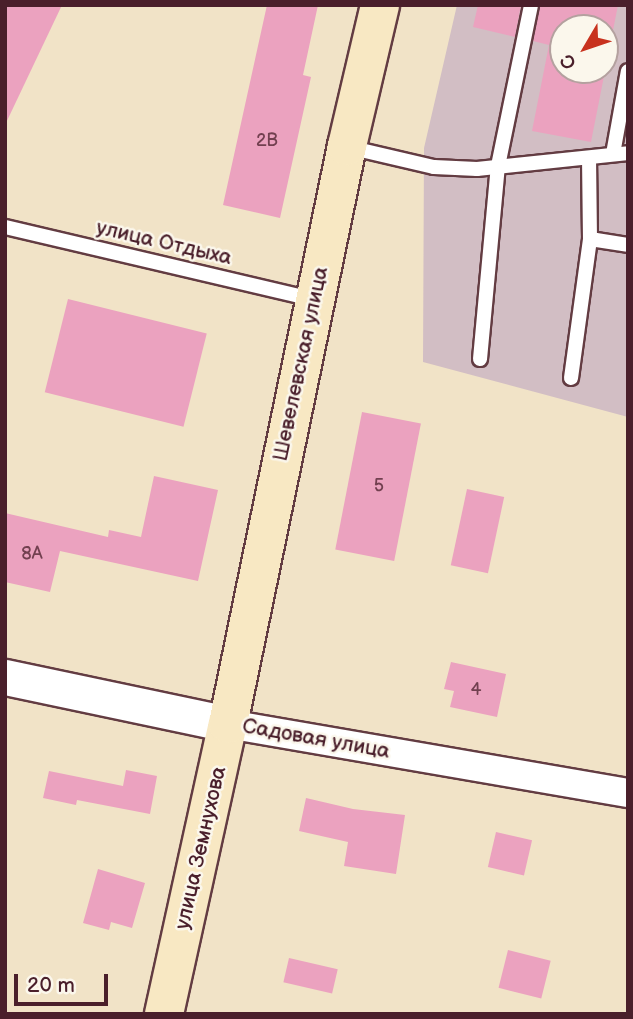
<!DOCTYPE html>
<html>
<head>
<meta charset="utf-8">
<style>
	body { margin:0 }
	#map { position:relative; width:633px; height:1019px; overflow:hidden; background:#f1e3c7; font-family:"Balsamiq Sans",sans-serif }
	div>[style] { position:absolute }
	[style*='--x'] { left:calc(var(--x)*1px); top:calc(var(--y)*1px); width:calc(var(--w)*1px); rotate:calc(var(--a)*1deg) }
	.industrial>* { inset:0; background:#d2bec4 }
	.building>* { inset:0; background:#eba2bf; transform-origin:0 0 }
	.roads { filter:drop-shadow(2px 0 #633c42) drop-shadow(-2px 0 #633c42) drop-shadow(0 2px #633c42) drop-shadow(0 -2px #633c42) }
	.service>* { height:14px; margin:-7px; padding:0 7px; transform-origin:7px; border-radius:7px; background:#fff }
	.minor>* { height:28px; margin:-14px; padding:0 14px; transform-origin:14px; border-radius:14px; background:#fff }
	.tertiary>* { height:35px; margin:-17.5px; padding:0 17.5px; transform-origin:17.5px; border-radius:17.5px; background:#fff }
	.secondary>* { height:38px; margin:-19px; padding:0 19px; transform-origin:19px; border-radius:19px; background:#f8e8c3 }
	span { translate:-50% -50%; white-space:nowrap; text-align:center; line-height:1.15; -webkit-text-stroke:5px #fbf7ec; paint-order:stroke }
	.number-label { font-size:18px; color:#724050 }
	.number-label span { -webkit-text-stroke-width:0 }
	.street-label { font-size:21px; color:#4a1f2b }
	.frame { position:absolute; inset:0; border:7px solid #4a1f2b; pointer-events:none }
	.north { position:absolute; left:549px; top:14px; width:70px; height:70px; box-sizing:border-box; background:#fbf7ec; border:2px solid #b4a19f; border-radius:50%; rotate:231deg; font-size:19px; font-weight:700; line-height:28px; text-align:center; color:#4a1f2b }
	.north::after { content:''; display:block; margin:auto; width:24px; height:32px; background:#c8321e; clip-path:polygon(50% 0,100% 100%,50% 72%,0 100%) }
	.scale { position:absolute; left:14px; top:974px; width:94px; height:32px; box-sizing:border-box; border:4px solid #4a1f2b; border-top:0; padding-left:9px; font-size:21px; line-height:24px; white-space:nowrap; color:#4a1f2b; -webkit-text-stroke:5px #fbf7ec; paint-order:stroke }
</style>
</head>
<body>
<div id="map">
	<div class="industrial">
		<i style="clip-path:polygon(evenodd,457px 5px,628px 5px,628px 417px,423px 362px,424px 148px,457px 5px,563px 28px,605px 28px,605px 70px,563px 70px,563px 28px)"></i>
	</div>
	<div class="building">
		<i style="clip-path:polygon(5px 5px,62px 5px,5px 125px)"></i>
		<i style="clip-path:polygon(267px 5px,318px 5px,303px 75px,311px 77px,280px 218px,223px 205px)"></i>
		<i style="clip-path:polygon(478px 5px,521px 5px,515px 37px,473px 27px)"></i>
		<i style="clip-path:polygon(evenodd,540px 5px,618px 5px,591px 142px,532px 131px,549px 45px,533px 41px,540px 5px,563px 28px,605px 28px,605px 70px,563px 70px,563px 28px)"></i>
		<i style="left:68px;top:299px;width:143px;height:96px;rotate:14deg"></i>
		<i style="left:362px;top:412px;width:60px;height:140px;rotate:11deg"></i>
		<i style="clip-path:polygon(154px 476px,218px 490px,198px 581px,60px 551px,50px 592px,5px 582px,5px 513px,108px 537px,109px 530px,141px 537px)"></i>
		<i style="left:467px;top:489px;width:38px;height:78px;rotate:12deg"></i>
		<i style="clip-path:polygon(451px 662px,506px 674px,497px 717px,450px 707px,454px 691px,444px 689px)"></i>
		<i style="clip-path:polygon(126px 770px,157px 776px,150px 814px,77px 800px,76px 805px,43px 798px,49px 771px,123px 786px)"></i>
		<i style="clip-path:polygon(306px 798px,353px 809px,405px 815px,396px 874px,344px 866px,348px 842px,299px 831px)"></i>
		<i style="left:496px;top:832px;width:37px;height:36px;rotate:13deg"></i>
		<i style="clip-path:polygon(98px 869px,145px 883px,132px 928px,111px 922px,109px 930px,83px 923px)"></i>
		<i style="left:508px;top:950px;width:44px;height:39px;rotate:14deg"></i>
		<i style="left:289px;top:958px;width:50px;height:25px;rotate:13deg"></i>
	</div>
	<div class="roads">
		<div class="service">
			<i style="--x:348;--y:147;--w:88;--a:13.1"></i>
			<i style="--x:434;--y:167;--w:43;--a:2.7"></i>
			<i style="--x:477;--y:169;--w:152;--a:-6"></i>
			<i style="--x:613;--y:154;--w:84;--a:-79.8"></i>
			<i style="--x:5;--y:227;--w:316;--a:13.2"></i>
			<i style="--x:590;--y:239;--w:38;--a:9"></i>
			<i style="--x:480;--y:359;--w:194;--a:-84.7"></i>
			<i style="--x:498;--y:166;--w:164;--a:-78.4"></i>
			<i style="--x:571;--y:378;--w:140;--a:-82.2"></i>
			<i style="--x:590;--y:239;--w:81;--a:-90.7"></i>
		</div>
		<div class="minor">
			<i style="--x:228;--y:724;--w:406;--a:9.8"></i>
		</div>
		<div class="tertiary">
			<i style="--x:5;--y:677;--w:228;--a:11.9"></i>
		</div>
		<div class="secondary">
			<i style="--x:164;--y:1014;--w:297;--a:-77.6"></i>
			<i style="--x:228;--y:724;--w:590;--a:-78.37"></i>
			<i style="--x:347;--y:146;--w:145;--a:-76.8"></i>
		</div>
	</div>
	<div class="number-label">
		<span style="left:267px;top:141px">2В</span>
		<span style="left:379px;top:486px">5</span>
		<span style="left:32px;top:554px">8А</span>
		<span style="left:476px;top:690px">4</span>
	</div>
	<div class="street-label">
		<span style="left:164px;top:243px;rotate:13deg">улица Отдыха</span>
		<span style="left:301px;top:364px;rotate:-78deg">Шевелевская улица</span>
		<span style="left:316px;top:739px;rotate:10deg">Садовая улица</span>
		<span style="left:201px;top:848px;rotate:-77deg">улица Земнухова</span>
	</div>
	<div class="frame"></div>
	<div class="north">С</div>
	<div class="scale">20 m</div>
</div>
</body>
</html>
